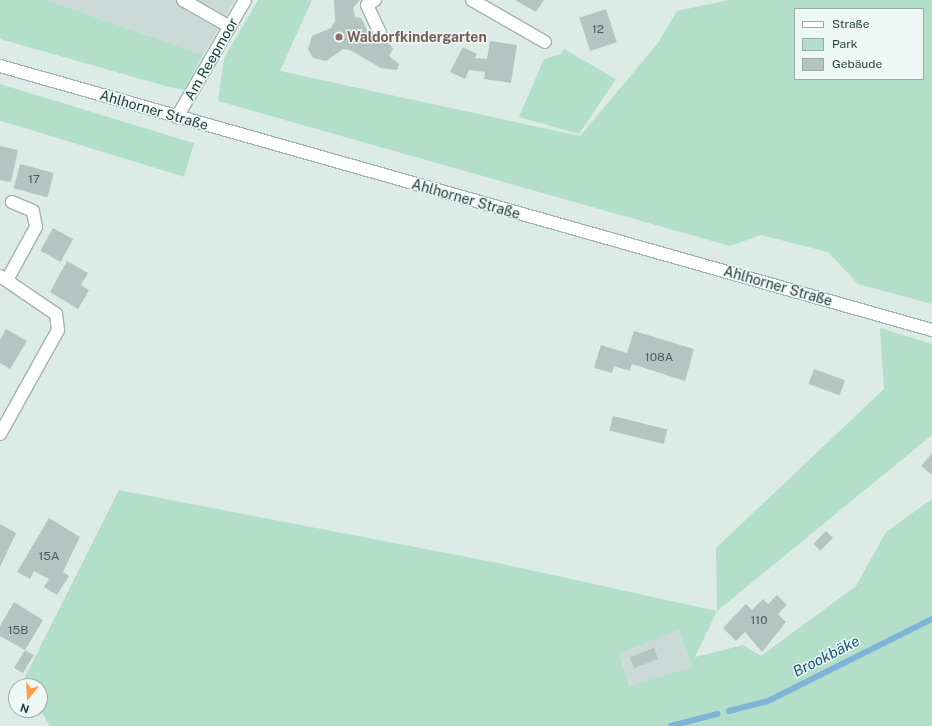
<!DOCTYPE html>
<html>
<head>
<meta charset="utf-8">
<style>
	body { margin:0 }
	#map { position:relative; width:932px; height:726px; overflow:hidden; background:#ddebe7; font-family:"Public Sans",sans-serif }
	div>[style] { position:absolute }
	[style*='--x'] { left:calc(var(--x)*1px); top:calc(var(--y)*1px); width:calc(var(--w)*1px); rotate:calc(var(--a)*1deg) }
	.built>* { inset:0; background:#cbdad7; transform-origin:0 0 }
	.green>* { inset:0; background:#b3dec9; transform-origin:0 0 }
	.stream>* { height:6px; margin:-3px; padding:0 3px; transform-origin:3px; border-radius:3px; background:#7eb4d6 }
	.building>* { inset:0; background:#b2c5c1; transform-origin:0 0 }
	.roads { filter:drop-shadow(1px 0 #a0b3b0) drop-shadow(-1px 0 #a0b3b0) drop-shadow(0 1px #a0b3b0) drop-shadow(0 -1px #a0b3b0) }
	.lane>* { height:12px; margin:-6px; padding:0 6px; transform-origin:6px; border-radius:6px; background:#fff }
	.street>* { height:12px; margin:-6px; padding:0 6px; transform-origin:6px; border-radius:6px; background:#fff }
	.secondary>* { height:12px; margin:-6px; padding:0 6px; transform-origin:6px; border-radius:6px; background:#fff }
	.dots>* { width:11px; height:11px; translate:-50% -50%; box-sizing:border-box; border:2px solid #edf7f4; border-radius:50% }
	span { translate:-50% -50%; white-space:nowrap; text-align:center; line-height:1.15; -webkit-text-stroke:3px #edf7f4; paint-order:stroke }
	.number-label { font-size:12px; color:#425e5c }
	.number-label span { -webkit-text-stroke-width:0 }
	.education-label { font-size:14px; color:#785e54; font-weight:700 }
	.left { translate:0 -50%; text-align:left }
	.street-label { font-size:14px; color:#1d3b3a }
	.water-label { font-size:15px; color:#12527c; font-style:italic }
	.legend { position:absolute; left:794px; top:8px; width:130px; height:72px; box-sizing:border-box; background:#edf7f4; border:1px solid #9aacaa; margin:0; padding:5px 7px; list-style:none; font-size:12px; color:#1d3b3a }
	.legend li { display:flex; align-items:center; gap:8px; height:20px }
	.legend b { width:20px; border:1px solid #9aacaa }
	.north { position:absolute; left:8px; top:678px; width:40px; height:40px; box-sizing:border-box; background:#edf7f4; border:1px solid #9aacaa; border-radius:50%; rotate:198deg; font-size:11px; font-weight:700; line-height:16px; text-align:center; color:#1d3b3a }
	.north::after { content:''; display:block; margin:auto; width:14px; height:18px; background:#ff9e46; clip-path:polygon(50% 0,100% 100%,50% 72%,0 100%) }
</style>
</head>
<body>
<div id="map">
	<div class="built">
		<i style="clip-path:polygon(46px 0,235px 0,203px 55px)"></i>
		<i style="left:679px;top:630px;width:39px;height:64px;rotate:71deg"></i>
	</div>
	<div class="green">
		<i style="clip-path:polygon(0 0,46px 0,203px 55px,184px 90px,169px 87px,0 39px)"></i>
		<i style="clip-path:polygon(evenodd,258px 0,312px 0,280px 71px,580px 136px,658px 43px,677px 11px,729px 0,932px 0,932px 304px,858px 284px,828px 252px,761px 235px,730px 246px,218px 101px,224px 58px,258px 0,795px 9px,923px 9px,923px 79px,795px 79px,795px 9px)"></i>
		<i style="clip-path:polygon(564px 49px,616px 79px,579px 134px,519px 117px,544px 59px,561px 54px)"></i>
		<i style="left:0;top:84px;width:203px;height:35px;rotate:17deg"></i>
		<i style="clip-path:polygon(evenodd,880px 328px,932px 344px,932px 435px,717px 611px,695px 657px,743px 645px,761px 656px,856px 586px,886px 532px,932px 499px,932px 726px,50px 726px,40px 710px,40px 686px,22px 683px,119px 490px,498px 563px,717px 611px,716px 548px,884px 389px,880px 328px,679px 630px,692px 667px,630px 686px,619px 653px,679px 630px)"></i>
	</div>
	<div class="stream">
		<i style="--x:729;--y:711;--w:40;--a:-14.4"></i>
		<i style="--x:768;--y:701;--w:183;--a:-26.6"></i>
		<i style="--x:671;--y:726;--w:48;--a:-14.6"></i>
	</div>
	<div class="building">
		<i style="clip-path:polygon(334px 0,360px 0,353px 8px,355px 17px,361px 18px,367px 30px,366px 35px,372px 41px,388px 41px,393px 49px,389px 56px,399px 64px,397px 70px,381px 68px,350px 50px,343px 49px,326px 61px,313px 58px,308px 49px,312px 36px,331px 28px,335px 21px)"></i>
		<i style="clip-path:polygon(515px 0,544px 0,536px 12px)"></i>
		<i style="left:606px;top:9px;width:35px;height:28px;rotate:72deg"></i>
		<i style="clip-path:polygon(490px 41px,517px 45px,511px 83px,484px 79px,485px 72px,469px 70px,465px 79px,450px 72px,463px 47px,477px 54px,475px 58px,487px 59px)"></i>
		<i style="clip-path:polygon(0 146px,18px 150px,11px 182px,0 180px)"></i>
		<i style="left:20px;top:164px;width:35px;height:25px;rotate:15deg"></i>
		<i style="left:53px;top:228px;width:23px;height:26px;rotate:29deg"></i>
		<i style="clip-path:polygon(67px 261px,88px 273px,81px 285px,89px 290px,78px 309px,50px 292px)"></i>
		<i style="clip-path:polygon(6px 329px,27px 341px,10px 369px,0 363px,0 340px)"></i>
		<i style="clip-path:polygon(634px 331px,694px 349px,685px 381px,632px 364px,630px 371px,614px 366px,612px 373px,594px 368px,601px 345px,627px 353px)"></i>
		<i style="left:814px;top:369px;width:33px;height:16px;rotate:20deg"></i>
		<i style="left:613px;top:416px;width:56px;height:15px;rotate:14deg"></i>
		<i style="clip-path:polygon(932px 453px,932px 475px,921px 466px)"></i>
		<i style="clip-path:polygon(49px 518px,80px 537px,63px 572px,69px 576px,57px 595px,44px 587px,49px 579px,34px 571px,30px 579px,17px 572px)"></i>
		<i style="clip-path:polygon(0 524px,16px 533px,0 567px)"></i>
		<i style="left:826px;top:531px;width:10px;height:18px;rotate:45deg"></i>
		<i style="clip-path:polygon(777px 595px,787px 605px,778px 614px,786px 622px,762px 652px,745px 632px,736px 641px,723px 628px,746px 604px,752px 610px,763px 599px,768px 604px)"></i>
		<i style="clip-path:polygon(14px 602px,43px 620px,25px 650px,34px 655px,23px 673px,14px 668px,25px 650px,0 636px,0 626px)"></i>
		<i style="left:654px;top:648px;width:12px;height:26px;rotate:70deg"></i>
	</div>
	<div class="roads">
		<div class="lane">
			<i style="--x:183;--y:0;--w:54;--a:29.9"></i>
			<i style="--x:375;--y:0;--w:9;--a:148"></i>
			<i style="--x:367;--y:5;--w:31;--a:65"></i>
			<i style="--x:472;--y:0;--w:84;--a:29.9"></i>
			<i style="--x:7;--y:280;--w:60;--a:-61.3"></i>
			<i style="--x:36;--y:227;--w:16;--a:-101"></i>
			<i style="--x:33;--y:211;--w:23;--a:-157"></i>
		</div>
		<div class="street">
			<i style="--x:177;--y:117;--w:135;--a:-59.8"></i>
			<i style="--x:0;--y:276;--w:68;--a:34.2"></i>
			<i style="--x:56;--y:314;--w:16;--a:83"></i>
			<i style="--x:58;--y:330;--w:119;--a:119.1"></i>
		</div>
		<div class="secondary">
			<i style="--x:0;--y:66;--w:969;--a:15.82"></i>
		</div>
	</div>
	<div class="dots">
		<i style="left:339px;top:37px;background:#8d6e63"></i>
	</div>
	<div class="number-label">
		<span style="left:598px;top:30px">12</span>
		<span style="left:34px;top:180px">17</span>
		<span style="left:659px;top:358px">108A</span>
		<span style="left:49px;top:557px">15A</span>
		<span style="left:759px;top:621px">110</span>
		<span style="left:18px;top:631px">15B</span>
	</div>
	<div class="education-label">
		<span class="left" style="left:347px;top:37px">Waldorfkindergarten</span>
	</div>
	<div class="street-label">
		<span style="left:211px;top:59px;rotate:-60deg">Am Reepmoor</span>
		<span style="left:154px;top:110px;rotate:16deg">Ahlhorner Straße</span>
		<span style="left:466px;top:199px;rotate:16deg">Ahlhorner Straße</span>
		<span style="left:778px;top:286px;rotate:16deg">Ahlhorner Straße</span>
	</div>
	<div class="water-label">
		<span style="left:826px;top:656px;rotate:-27deg">Brookbäke</span>
	</div>
	<ul class="legend">
	<li><b style="height:5px;background:#fff"></b>Straße</li>
	<li><b style="height:11px;background:#b3dec9"></b>Park</li>
	<li><b style="height:11px;background:#b2c5c1"></b>Gebäude</li>
	</ul>
	<div class="north">N</div>
</div>
</body>
</html>
